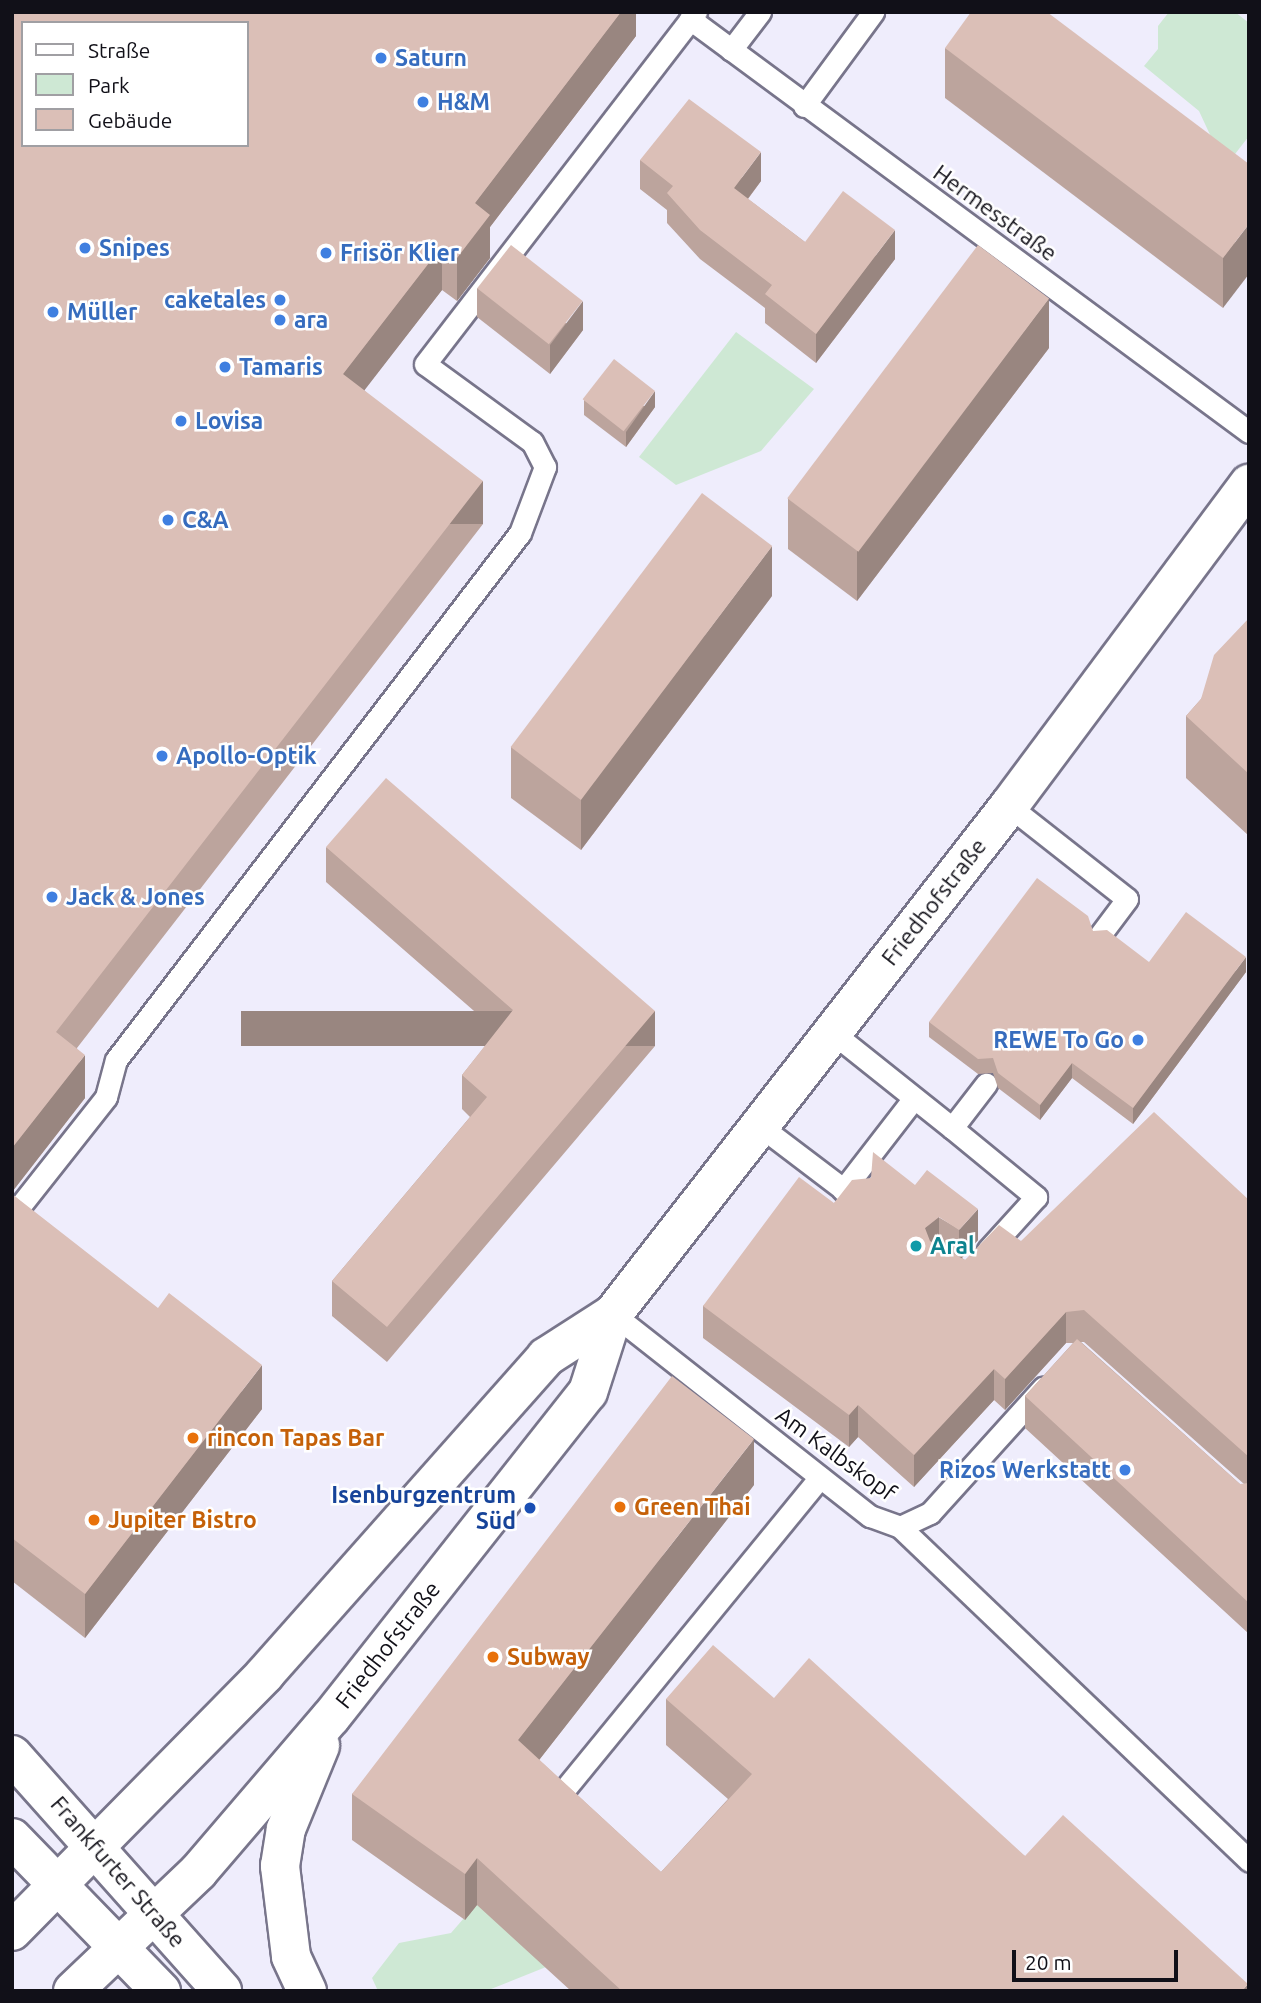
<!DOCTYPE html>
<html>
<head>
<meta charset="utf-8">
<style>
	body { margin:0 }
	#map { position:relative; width:1261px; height:2003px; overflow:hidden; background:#efedfc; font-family:Ubuntu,sans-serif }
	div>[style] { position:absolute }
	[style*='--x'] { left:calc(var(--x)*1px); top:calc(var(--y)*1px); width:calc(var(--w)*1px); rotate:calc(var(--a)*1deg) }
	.green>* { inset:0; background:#cee8d4 }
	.roads { filter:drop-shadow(2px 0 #78758b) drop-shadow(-2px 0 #78758b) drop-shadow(0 2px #78758b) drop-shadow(0 -2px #78758b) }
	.service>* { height:21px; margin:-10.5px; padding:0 10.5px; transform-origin:10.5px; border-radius:10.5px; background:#fff }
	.secondary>* { height:38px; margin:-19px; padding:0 19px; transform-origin:19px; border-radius:19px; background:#fff }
	.wall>* { inset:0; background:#bca49d }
	.shaded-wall>* { inset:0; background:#998680; transform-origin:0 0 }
	.building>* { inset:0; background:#dbbfb7; transform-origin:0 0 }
	.dots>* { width:19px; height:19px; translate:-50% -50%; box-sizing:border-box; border:4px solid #fff; border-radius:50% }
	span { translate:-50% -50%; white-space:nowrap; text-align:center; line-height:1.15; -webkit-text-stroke:5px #fff; paint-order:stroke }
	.shop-label { font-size:23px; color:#366cbe; font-weight:700 }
	.left { translate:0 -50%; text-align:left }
	.right { translate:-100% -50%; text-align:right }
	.street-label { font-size:23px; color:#111018 }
	.culture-label { font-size:23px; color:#0d838f; font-weight:700 }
	.food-label { font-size:23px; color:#c56008; font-weight:700 }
	.transit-label { font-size:23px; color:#164399; font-weight:700 }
	.frame { position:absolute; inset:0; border:14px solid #111018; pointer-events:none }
	.legend { position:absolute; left:21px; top:21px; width:228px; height:126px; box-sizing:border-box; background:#fff; border:2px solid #a09fa3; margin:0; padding:9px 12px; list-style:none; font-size:21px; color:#111018 }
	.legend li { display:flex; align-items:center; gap:14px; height:35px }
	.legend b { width:35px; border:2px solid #a09fa3 }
	.scale { position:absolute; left:1012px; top:1950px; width:166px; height:32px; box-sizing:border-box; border:4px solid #111018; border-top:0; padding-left:9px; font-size:21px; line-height:24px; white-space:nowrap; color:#111018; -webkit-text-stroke:5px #fff; paint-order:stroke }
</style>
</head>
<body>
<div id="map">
	<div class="green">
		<i style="clip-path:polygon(1169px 12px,1235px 12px,1249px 23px,1249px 136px,1225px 167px,1199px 111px,1144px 66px,1158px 49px,1158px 26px)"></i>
		<i style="clip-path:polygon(736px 332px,814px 389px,761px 451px,676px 485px,639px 457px)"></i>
		<i style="clip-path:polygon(485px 1894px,546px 1967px,486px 1991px,378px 1991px,372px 1978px,399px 1943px,451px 1933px)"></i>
	</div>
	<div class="roads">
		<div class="service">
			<i style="--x:690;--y:19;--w:695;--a:36.46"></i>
			<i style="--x:731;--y:50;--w:48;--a:-52.7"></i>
			<i style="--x:804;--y:106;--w:117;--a:-53.7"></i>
			<i style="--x:1009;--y:806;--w:150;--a:38.2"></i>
			<i style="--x:1127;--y:899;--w:45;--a:126.9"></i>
			<i style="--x:833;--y:1033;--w:152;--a:38.6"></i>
			<i style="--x:952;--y:1128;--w:56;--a:-52.3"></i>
			<i style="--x:760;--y:1126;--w:126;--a:37.2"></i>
			<i style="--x:952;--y:1128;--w:109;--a:39.4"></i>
			<i style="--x:1036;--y:1197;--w:72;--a:132.2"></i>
			<i style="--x:843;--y:1190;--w:116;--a:-52.3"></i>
			<i style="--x:20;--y:1206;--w:139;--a:-51.7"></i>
			<i style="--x:106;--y:1097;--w:38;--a:-75"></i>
			<i style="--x:116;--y:1060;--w:664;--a:-52.53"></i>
			<i style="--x:520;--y:533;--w:71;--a:-69.3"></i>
			<i style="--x:545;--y:467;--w:28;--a:-117"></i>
			<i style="--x:532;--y:442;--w:132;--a:-143.9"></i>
			<i style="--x:425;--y:364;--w:444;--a:-52.4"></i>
			<i style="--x:613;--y:1314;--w:327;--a:38.2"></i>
			<i style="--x:870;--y:1516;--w:32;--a:20"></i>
			<i style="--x:900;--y:1527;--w:33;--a:-25"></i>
			<i style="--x:930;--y:1513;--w:169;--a:-47.9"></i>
			<i style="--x:900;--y:1527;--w:483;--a:43.7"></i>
			<i style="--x:564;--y:1790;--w:404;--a:-50.7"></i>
		</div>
		<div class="secondary">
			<i style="--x:12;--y:1755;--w:316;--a:48.3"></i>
			<i style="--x:12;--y:1838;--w:214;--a:45.8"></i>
			<i style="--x:12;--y:1931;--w:361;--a:-45.4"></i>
			<i style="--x:265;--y:1674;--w:424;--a:-48.4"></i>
			<i style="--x:546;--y:1357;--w:80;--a:-32.7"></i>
			<i style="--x:613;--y:1314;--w:644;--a:-52.06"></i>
			<i style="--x:1009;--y:806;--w:402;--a:-53.3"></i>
			<i style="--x:73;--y:1991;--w:173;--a:-43.6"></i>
			<i style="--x:198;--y:1872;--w:204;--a:-49.4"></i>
			<i style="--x:331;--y:1717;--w:414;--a:-51.7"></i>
			<i style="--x:588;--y:1392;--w:82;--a:-72.2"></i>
			<i style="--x:307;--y:1991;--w:38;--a:-115"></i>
			<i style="--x:291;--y:1956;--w:91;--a:-97"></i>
			<i style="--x:280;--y:1866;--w:37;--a:-81"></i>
			<i style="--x:286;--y:1829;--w:90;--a:-67.7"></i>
		</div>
	</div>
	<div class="wall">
		<i style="clip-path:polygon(12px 12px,636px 12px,636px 36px,490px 227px,490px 258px,457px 301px,442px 290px,364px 390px,483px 524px,77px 1048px,85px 1098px,12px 1192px)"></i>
		<i style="clip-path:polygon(945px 48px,1249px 164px,1223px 308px,945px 98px)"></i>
		<i style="clip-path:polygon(640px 160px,761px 181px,748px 199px,805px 242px,895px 259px,816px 363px,765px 323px,765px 308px,700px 259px,667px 223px,667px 210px,640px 189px)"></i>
		<i style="clip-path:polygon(477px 288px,583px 330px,550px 374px,477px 317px)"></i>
		<i style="clip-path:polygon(1049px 348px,857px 601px,788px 549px,788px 499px)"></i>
		<i style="clip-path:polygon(584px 400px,655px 407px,626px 447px,584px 415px)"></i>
		<i style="clip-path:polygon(772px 596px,581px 850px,511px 798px,511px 747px)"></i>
		<i style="clip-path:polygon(1249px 618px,1249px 836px,1186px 778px,1186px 716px,1201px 699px)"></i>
		<i style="clip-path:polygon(326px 847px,655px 1046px,387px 1362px,332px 1316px,332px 1281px,470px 1117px,462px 1109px,462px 1075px,497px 1031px,326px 882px)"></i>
		<i style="clip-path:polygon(1149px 962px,1246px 972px,1133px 1124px,1072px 1078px,1040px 1120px,998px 1088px,993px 1073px,978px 1074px,929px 1037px,929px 1022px)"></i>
		<i style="clip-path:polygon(evenodd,871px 1178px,978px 1240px,962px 1258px,965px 1260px,1021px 1241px,1249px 1200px,1249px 1634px,1025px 1428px,1025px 1396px,1073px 1343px,1066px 1343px,1005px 1410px,994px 1400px,914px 1487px,858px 1437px,849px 1447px,703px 1338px,703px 1306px,834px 1203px,871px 1178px,1081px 1342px,1084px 1342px,1244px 1484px,1240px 1484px,1081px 1342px)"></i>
		<i style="clip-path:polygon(12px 1194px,262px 1409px,85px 1638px,12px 1581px)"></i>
		<i style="clip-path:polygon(754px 1485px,539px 1760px,661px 1872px,728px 1799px,666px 1745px,666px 1699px,774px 1698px,1025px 1856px,1248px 1991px,571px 1991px,477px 1905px,465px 1920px,352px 1840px,352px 1794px)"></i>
	</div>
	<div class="shaded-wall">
		<i style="clip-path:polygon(621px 12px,636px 12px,636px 36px,490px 227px,490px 258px,457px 301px,457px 258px,475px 203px)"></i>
		<i style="clip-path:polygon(761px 152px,761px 181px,734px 217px,734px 188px)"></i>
		<i style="clip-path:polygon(1249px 224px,1249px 274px,1223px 308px,1223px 258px)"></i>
		<i style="clip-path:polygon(895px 230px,895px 259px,816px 363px,816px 334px)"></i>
		<i style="clip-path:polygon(442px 246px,442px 290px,343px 418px,343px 374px)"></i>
		<i style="clip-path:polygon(1049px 298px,1049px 348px,857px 601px,857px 551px)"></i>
		<i style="clip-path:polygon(583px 301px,583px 330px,550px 374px,550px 345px)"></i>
		<i style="clip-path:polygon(655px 391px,655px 407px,626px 447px,626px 432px)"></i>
		<i style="left:483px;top:481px;width:43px;height:697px;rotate:90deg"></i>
		<i style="clip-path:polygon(772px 546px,772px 596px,581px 850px,581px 799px)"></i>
		<i style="clip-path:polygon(1246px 957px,1246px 972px,1133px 1124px,1133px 1108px)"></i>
		<i style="left:655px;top:1011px;width:35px;height:414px;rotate:90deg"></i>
		<i style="clip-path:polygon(85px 1055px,85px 1098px,12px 1192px,12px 1148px)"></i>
		<i style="clip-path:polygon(1072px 1063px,1072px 1078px,1040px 1120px,1040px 1105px)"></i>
		<i style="clip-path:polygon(978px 1209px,978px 1240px,959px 1261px,959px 1230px)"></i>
		<i style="clip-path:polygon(939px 1217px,939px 1249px,925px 1260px,925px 1228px)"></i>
		<i style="clip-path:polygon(1066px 1312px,1066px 1343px,1005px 1410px,1005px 1379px)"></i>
		<i style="clip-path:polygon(262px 1365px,262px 1409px,85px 1638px,85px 1594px)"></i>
		<i style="clip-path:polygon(994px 1369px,994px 1400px,914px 1487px,914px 1455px)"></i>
		<i style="clip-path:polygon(858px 1405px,858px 1437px,849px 1447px,849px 1415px)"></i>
		<i style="clip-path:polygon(754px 1439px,754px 1485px,518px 1787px,518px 1740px)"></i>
		<i style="clip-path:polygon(477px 1858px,477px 1905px,465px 1920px,465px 1874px)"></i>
		<i style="clip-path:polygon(1248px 1984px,1248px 1991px,1242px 1991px)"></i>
	</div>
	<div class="building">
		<i style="clip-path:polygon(evenodd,12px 12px,621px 12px,475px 203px,490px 215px,457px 258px,442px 246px,343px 374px,483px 481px,56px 1032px,85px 1055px,12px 1148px,12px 12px,23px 23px,247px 23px,247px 145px,23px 145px,23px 23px)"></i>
		<i style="clip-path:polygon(971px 12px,1047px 12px,1249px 164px,1249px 224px,1223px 258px,945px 48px)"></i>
		<i style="clip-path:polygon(689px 99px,761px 152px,734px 188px,805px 242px,843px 191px,895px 230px,816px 334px,765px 294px,772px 285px,700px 230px,667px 193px,673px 186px,640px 160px)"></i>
		<i style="left:511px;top:245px;width:91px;height:55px;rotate:38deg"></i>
		<i style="left:978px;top:245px;width:89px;height:317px;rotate:37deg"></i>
		<i style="left:614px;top:359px;width:52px;height:51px;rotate:38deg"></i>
		<i style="left:702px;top:493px;width:88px;height:318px;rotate:37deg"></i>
		<i style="clip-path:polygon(1249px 618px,1249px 774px,1186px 716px,1201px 699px,1214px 655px)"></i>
		<i style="clip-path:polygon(386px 778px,655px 1011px,387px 1327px,332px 1281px,487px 1097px,462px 1075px,513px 1010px,326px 847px)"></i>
		<i style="clip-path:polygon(1037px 878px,1088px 916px,1093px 931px,1107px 930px,1149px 962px,1186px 912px,1246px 957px,1133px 1108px,1072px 1063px,1040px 1105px,998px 1073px,993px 1058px,978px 1059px,929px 1022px)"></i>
		<i style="clip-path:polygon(1154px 1112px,1249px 1200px,1249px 1457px,1084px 1310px,1066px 1312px,1005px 1379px,994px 1369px,914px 1455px,858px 1405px,849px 1415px,703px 1306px,799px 1177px,834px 1203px,852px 1180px,871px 1178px,873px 1152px,915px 1185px,927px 1170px,978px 1209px,959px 1230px,939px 1217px,925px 1228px,930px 1241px,965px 1260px,999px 1225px,1021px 1241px)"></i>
		<i style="clip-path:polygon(12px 1194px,158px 1308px,169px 1293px,262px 1365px,85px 1594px,12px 1538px)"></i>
		<i style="clip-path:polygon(1077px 1339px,1240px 1484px,1249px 1483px,1249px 1603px,1025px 1396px)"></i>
		<i style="clip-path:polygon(672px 1376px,754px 1439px,518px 1740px,661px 1872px,752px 1774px,666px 1699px,713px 1645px,774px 1698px,809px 1658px,1025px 1856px,1063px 1815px,1248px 1984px,1242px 1991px,622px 1991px,477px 1858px,465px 1874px,352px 1794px)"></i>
	</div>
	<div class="dots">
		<i style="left:381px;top:58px;background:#3f7fe0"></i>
		<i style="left:423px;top:102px;background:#3f7fe0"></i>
		<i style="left:85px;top:248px;background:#3f7fe0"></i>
		<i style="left:326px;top:253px;background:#3f7fe0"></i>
		<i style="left:280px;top:300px;background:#3f7fe0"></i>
		<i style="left:53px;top:312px;background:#3f7fe0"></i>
		<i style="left:280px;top:320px;background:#3f7fe0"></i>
		<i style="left:225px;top:367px;background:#3f7fe0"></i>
		<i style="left:181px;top:421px;background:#3f7fe0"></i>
		<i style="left:168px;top:520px;background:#3f7fe0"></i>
		<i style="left:162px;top:756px;background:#3f7fe0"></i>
		<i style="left:52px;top:897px;background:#3f7fe0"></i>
		<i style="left:1138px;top:1040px;background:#3f7fe0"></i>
		<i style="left:916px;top:1246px;background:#0f9aa8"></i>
		<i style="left:193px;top:1438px;background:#e8710a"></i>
		<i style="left:1125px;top:1470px;background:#3f7fe0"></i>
		<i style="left:620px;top:1507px;background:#e8710a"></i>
		<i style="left:530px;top:1508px;background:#1a4fb4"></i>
		<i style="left:94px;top:1520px;background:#e8710a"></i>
		<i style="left:493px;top:1657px;background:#e8710a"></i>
	</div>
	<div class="shop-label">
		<span class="left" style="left:395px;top:58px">Saturn</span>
		<span class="left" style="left:437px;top:102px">H&amp;M</span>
		<span class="left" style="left:99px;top:248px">Snipes</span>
		<span class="left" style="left:340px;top:253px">Frisör Klier</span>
		<span class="right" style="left:266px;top:300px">caketales</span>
		<span class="left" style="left:67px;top:312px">Müller</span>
		<span class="left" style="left:294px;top:320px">ara</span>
		<span class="left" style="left:239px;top:367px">Tamaris</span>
		<span class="left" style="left:195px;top:421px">Lovisa</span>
		<span class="left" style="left:182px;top:520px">C&amp;A</span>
		<span class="left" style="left:176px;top:756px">Apollo-Optik</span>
		<span class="left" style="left:66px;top:897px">Jack &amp; Jones</span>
		<span class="right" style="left:1124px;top:1040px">REWE To Go</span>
		<span class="right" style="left:1111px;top:1470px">Rizos Werkstatt</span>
	</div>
	<div class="street-label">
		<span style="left:995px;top:213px;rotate:36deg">Hermesstraße</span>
		<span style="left:934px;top:902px;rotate:-52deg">Friedhofstraße</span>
		<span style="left:836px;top:1454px;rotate:36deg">Am Kalbskopf</span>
		<span style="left:388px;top:1645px;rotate:-52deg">Friedhofstraße</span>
		<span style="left:118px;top:1872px;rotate:49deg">Frankfurter Straße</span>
	</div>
	<div class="culture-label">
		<span class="left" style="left:930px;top:1246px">Aral</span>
	</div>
	<div class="food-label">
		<span class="left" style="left:207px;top:1438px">rincon Tapas Bar</span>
		<span class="left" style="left:634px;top:1507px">Green Thai</span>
		<span class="left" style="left:108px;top:1520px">Jupiter Bistro</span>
		<span class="left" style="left:507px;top:1657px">Subway</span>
	</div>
	<div class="transit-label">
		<span class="right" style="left:516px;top:1508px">Isenburgzentrum<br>Süd</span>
	</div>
	<div class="frame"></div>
	<ul class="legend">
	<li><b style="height:9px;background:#fff"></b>Straße</li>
	<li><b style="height:19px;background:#cee8d4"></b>Park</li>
	<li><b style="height:19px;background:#dbbfb7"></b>Gebäude</li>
	</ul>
	<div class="scale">20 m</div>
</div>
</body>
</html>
